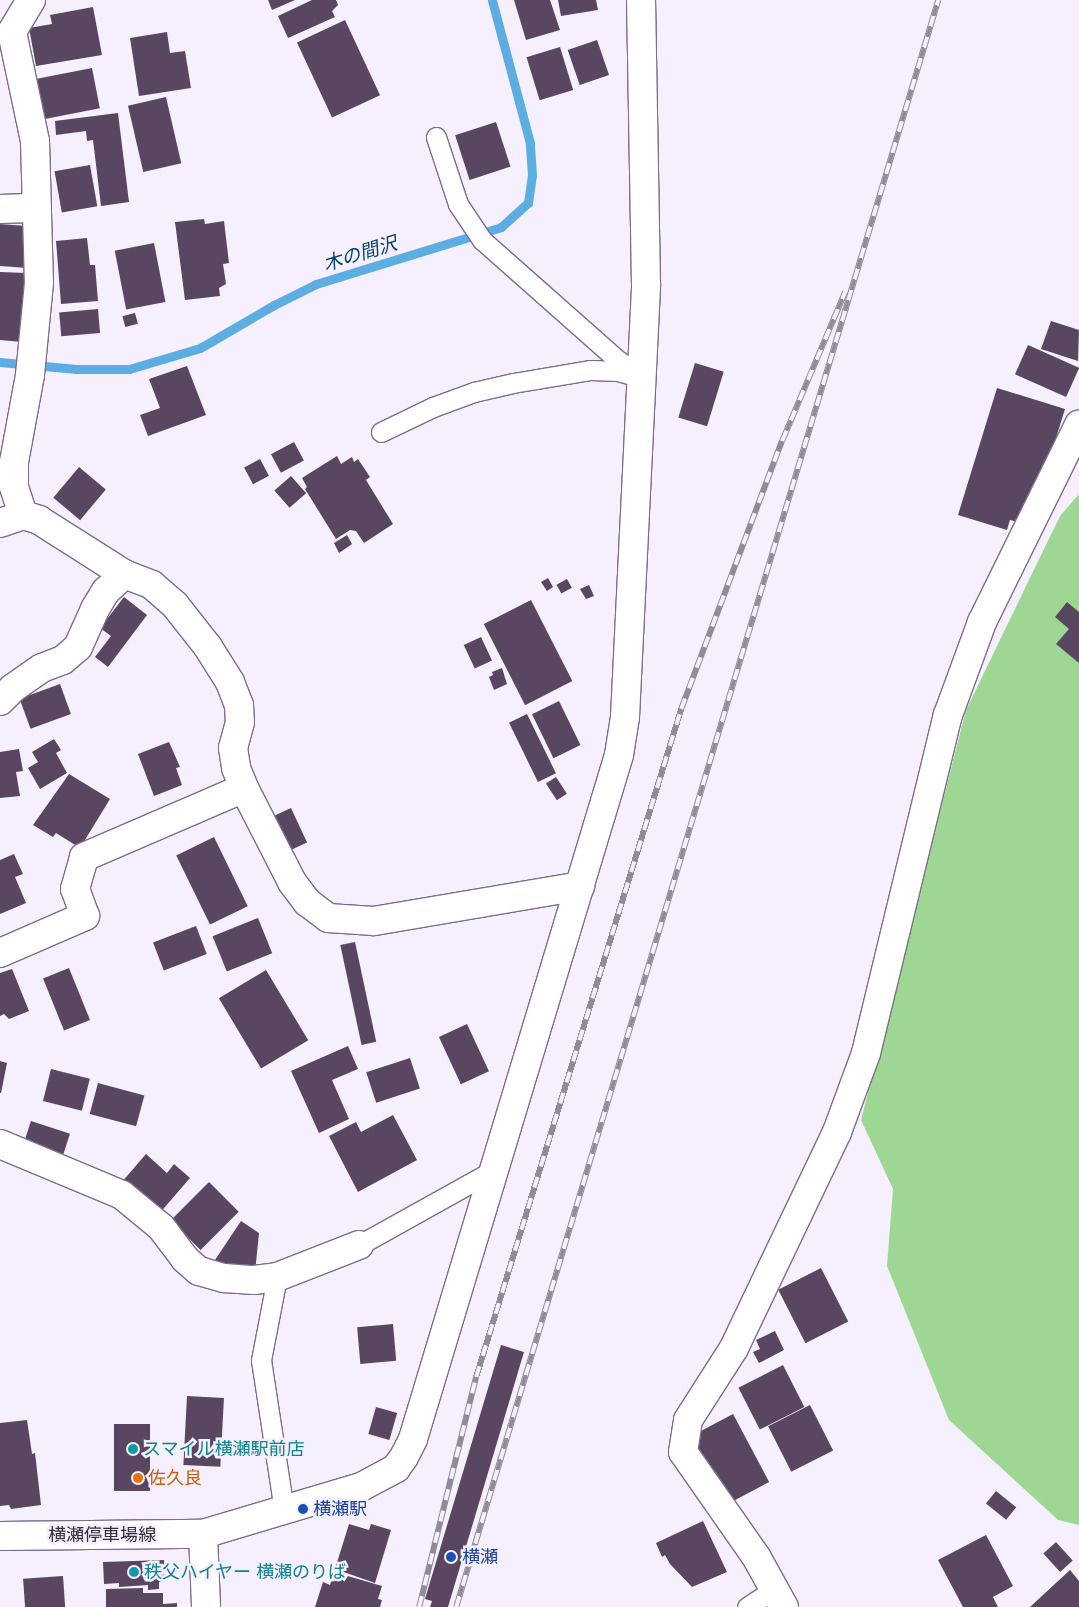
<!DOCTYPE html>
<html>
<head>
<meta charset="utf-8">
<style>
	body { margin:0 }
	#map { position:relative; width:1079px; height:1607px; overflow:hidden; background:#f6effd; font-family:"DM Sans","Noto Sans JP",sans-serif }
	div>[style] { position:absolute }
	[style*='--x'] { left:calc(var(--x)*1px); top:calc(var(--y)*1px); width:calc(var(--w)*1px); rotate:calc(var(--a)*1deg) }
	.green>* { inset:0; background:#9ed693 }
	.stream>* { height:9px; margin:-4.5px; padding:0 4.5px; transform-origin:4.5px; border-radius:4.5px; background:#5cade2 }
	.building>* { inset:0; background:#594762; transform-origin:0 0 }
	.roads { filter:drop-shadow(1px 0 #7d6d8b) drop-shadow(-1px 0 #7d6d8b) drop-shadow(0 1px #7d6d8b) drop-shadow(0 -1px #7d6d8b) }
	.lane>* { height:19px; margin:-9.5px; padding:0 9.5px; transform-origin:9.5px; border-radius:9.5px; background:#fff }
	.street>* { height:28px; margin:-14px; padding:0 14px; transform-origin:14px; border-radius:14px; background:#fff }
	.secondary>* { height:28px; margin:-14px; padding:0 14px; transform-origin:14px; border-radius:14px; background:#fff }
	.rail>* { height:5.5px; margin-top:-2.75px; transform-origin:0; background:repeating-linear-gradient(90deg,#f6effd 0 11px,#918b98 0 22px); box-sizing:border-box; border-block:1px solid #918b98 }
	.dots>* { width:14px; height:14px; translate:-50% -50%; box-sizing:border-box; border:2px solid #f6effd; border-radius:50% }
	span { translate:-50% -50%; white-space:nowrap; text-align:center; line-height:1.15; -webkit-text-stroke:5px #f6effd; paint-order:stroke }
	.culture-label { font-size:18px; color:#0d838f }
	.left { translate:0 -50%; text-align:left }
	.food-label { font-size:18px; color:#c56008 }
	.transit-label { font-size:18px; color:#164399 }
	.street-label { font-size:18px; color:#322c39 }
	.water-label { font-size:19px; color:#046; font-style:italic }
</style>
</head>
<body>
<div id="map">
	<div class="green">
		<i style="clip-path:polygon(1079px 494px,1079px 1525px,1058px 1520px,949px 1420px,887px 1266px,893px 1189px,861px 1120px,966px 710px,1060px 516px)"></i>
	</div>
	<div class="stream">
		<i style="--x:0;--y:362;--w:77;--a:5.2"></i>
		<i style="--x:77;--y:369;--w:52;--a:0"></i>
		<i style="--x:129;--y:369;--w:74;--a:-16.5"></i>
		<i style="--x:200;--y:348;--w:86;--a:-30.2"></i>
		<i style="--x:274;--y:305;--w:47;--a:-26.6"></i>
		<i style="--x:316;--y:284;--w:194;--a:-17.1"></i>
		<i style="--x:501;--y:227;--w:36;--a:-42"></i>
		<i style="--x:528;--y:203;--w:28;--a:-82"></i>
		<i style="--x:532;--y:175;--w:32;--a:-94"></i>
		<i style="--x:530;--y:143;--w:148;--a:-104.9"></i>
	</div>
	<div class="building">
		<i style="clip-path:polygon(268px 0,295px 0,272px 10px)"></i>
		<i style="clip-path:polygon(312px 0,336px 0,338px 5px,332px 11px,335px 17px,288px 38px,278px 16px)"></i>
		<i style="clip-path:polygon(514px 0,550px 0,560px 30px,526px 40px)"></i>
		<i style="clip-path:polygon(558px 0,596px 0,598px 10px,561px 16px)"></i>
		<i style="clip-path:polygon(93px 7px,102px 55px,36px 66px,29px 28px,52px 24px,50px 15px)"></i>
		<i style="left:345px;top:20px;width:83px;height:53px;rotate:65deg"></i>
		<i style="clip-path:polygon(167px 32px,170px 53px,185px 51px,191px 88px,139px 96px,130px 38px)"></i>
		<i style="left:597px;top:40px;width:37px;height:31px;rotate:71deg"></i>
		<i style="left:560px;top:47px;width:45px;height:35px;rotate:73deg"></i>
		<i style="left:92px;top:68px;width:41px;height:56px;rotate:79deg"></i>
		<i style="left:166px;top:97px;width:68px;height:39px;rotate:77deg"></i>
		<i style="clip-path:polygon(118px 113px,129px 202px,101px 206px,93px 140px,87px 141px,86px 131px,56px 135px,55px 121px)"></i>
		<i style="left:496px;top:122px;width:47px;height:43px;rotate:72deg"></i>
		<i style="left:90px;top:165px;width:42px;height:36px;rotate:80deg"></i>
		<i style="clip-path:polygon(204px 219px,205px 224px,224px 221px,229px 263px,223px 264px,226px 284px,219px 288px,220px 296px,185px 300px,175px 222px)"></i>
		<i style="left:0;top:224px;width:27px;height:42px;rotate:4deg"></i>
		<i style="clip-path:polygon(87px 238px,90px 265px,95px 265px,98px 301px,61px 304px,56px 241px)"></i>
		<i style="left:154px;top:243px;width:60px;height:40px;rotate:79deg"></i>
		<i style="clip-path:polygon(0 272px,26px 273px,22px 342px,0 340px)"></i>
		<i style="left:98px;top:309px;width:24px;height:39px;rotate:85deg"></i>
		<i style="left:135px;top:313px;width:11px;height:13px;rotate:75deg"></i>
		<i style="clip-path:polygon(1051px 321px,1079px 330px,1078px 361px,1041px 349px)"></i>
		<i style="left:1028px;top:345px;width:56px;height:32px;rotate:24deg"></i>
		<i style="left:695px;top:363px;width:30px;height:57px;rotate:17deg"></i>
		<i style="clip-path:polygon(187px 366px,206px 415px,148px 436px,140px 415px,160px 408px,149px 379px)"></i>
		<i style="clip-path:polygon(997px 388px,1065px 409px,1029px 525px,1010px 520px,1007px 530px,958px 515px)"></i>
		<i style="left:294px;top:442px;width:21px;height:26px;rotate:62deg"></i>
		<i style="clip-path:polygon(337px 456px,341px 464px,352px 457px,354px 462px,358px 459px,370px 477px,366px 480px,393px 524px,364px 543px,356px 531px,350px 530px,336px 539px,305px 489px,307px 487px,302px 478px)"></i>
		<i style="left:260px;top:459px;width:19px;height:18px;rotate:62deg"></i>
		<i style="left:79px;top:467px;width:35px;height:40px;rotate:40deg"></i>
		<i style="left:291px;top:476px;width:23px;height:22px;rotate:49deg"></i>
		<i style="clip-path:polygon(347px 535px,352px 544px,339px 553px,334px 543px)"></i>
		<i style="clip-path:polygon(548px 578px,553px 587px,547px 591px,541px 582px)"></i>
		<i style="left:567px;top:579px;width:10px;height:12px;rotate:61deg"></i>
		<i style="clip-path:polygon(589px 585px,594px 596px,586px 599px,580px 589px)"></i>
		<i style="clip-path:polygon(124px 597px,147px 615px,108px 667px,95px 657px,111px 636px,100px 628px)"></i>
		<i style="left:531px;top:600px;width:91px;height:53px;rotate:63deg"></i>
		<i style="clip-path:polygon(1067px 602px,1079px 612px,1079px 663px,1056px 644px,1069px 629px,1055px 617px)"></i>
		<i style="left:481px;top:637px;width:26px;height:19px;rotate:65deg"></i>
		<i style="clip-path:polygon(502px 668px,507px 684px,494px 690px,489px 677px,493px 675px,492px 672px)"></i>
		<i style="left:60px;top:684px;width:32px;height:43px;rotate:70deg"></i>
		<i style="left:559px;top:701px;width:49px;height:30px;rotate:64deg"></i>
		<i style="left:527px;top:714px;width:66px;height:20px;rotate:64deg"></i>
		<i style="clip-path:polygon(54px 739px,61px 750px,56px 753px,67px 773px,40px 789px,28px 768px,38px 762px,32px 752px)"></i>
		<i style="clip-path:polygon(169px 742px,180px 767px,176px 768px,182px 785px,154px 796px,138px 754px)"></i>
		<i style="clip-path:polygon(19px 749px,23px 771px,16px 772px,20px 796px,0 798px,0 752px)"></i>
		<i style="clip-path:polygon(69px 774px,110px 799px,80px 848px,56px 833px,53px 837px,33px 825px)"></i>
		<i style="left:556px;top:777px;width:20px;height:12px;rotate:57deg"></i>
		<i style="left:291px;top:808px;width:38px;height:21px;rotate:65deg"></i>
		<i style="left:214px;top:837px;width:77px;height:42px;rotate:64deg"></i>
		<i style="clip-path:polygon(14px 854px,23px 874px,15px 877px,26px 903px,0 914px,0 860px)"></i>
		<i style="left:258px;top:918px;width:38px;height:49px;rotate:68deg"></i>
		<i style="left:196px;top:926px;width:30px;height:46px;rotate:69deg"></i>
		<i style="left:355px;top:942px;width:102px;height:15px;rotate:78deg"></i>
		<i style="left:69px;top:968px;width:56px;height:28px;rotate:68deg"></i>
		<i style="clip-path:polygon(12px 969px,29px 1011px,9px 1019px,4px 1014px,0 1016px,0 973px)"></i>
		<i style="left:266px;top:970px;width:82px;height:55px;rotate:59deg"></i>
		<i style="left:467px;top:1024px;width:52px;height:31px;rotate:65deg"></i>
		<i style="clip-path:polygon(348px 1046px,358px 1069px,332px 1080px,349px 1119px,319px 1133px,291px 1071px)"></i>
		<i style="left:410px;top:1058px;width:32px;height:46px;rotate:72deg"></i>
		<i style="clip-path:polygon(0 1061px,7px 1063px,1px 1093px,0 1093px)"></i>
		<i style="left:51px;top:1069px;width:40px;height:33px;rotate:14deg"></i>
		<i style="left:98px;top:1083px;width:48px;height:32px;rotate:15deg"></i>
		<i style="clip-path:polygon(393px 1115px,417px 1160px,358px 1192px,329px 1136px,356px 1122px,361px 1132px)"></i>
		<i style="left:31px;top:1121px;width:41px;height:23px;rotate:18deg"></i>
		<i style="clip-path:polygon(146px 1154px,167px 1173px,174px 1164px,190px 1178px,158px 1215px,121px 1183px)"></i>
		<i style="left:209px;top:1182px;width:42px;height:54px;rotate:45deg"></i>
		<i style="clip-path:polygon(241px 1221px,259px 1233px,255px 1273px,209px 1269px)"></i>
		<i style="left:821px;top:1268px;width:60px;height:48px;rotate:63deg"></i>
		<i style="left:393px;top:1324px;width:37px;height:36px;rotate:85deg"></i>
		<i style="clip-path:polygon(775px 1331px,784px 1350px,759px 1363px,753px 1352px,760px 1349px,756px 1340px)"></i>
		<i style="clip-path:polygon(501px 1345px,524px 1352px,448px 1607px,430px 1607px,432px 1601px,425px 1599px)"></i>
		<i style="left:783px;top:1365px;width:47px;height:50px;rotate:63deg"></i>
		<i style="left:187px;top:1396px;width:37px;height:69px;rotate:3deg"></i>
		<i style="left:810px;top:1405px;width:51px;height:47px;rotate:63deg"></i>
		<i style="left:376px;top:1407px;width:22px;height:28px;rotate:16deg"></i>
		<i style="left:733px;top:1414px;width:77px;height:47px;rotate:62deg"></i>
		<i style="clip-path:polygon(27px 1420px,32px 1454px,35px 1453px,41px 1505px,11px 1509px,9px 1505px,0 1506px,0 1423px)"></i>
		<i style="left:114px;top:1424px;width:36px;height:67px"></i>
		<i style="left:996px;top:1491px;width:26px;height:16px;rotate:39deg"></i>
		<i style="clip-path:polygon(703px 1521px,727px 1572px,692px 1587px,670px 1564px,665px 1555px,662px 1557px,656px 1543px)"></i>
		<i style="clip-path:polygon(349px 1524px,369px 1530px,371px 1524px,391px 1530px,375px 1583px,335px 1569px)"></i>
		<i style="clip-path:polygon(986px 1535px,1013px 1586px,993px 1597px,998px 1607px,963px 1607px,938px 1560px)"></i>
		<i style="left:1056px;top:1542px;width:25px;height:17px;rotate:48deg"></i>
		<i style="clip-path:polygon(164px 1560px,164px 1582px,159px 1582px,159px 1589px,148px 1590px,148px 1585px,119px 1587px,119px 1583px,104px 1584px,103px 1562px)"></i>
		<i style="clip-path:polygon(1070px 1570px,1079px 1581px,1079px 1607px,1030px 1607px)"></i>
		<i style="clip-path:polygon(334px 1572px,382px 1586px,378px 1599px,382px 1600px,380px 1607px,315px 1607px,323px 1582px,330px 1585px)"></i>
		<i style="left:63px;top:1576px;width:31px;height:40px;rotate:86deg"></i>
		<i style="clip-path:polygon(143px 1588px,143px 1593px,163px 1593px,163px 1604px,177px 1603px,177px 1607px,106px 1607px,106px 1589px)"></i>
	</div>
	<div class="roads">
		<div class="lane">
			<i style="--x:436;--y:137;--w:71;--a:71.8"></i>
			<i style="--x:458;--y:204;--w:43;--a:56.3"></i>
			<i style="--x:482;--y:240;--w:183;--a:41.5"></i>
			<i style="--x:619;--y:361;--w:27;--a:36"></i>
			<i style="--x:381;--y:432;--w:58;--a:-25.7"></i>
			<i style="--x:433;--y:407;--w:44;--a:-20.1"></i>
			<i style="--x:474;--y:392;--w:40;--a:-13"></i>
			<i style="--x:513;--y:383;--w:79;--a:-9.5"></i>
			<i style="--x:591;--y:370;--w:27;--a:2"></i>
			<i style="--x:618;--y:371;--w:19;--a:16"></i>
			<i style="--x:359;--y:1245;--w:154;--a:-29.1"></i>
			<i style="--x:277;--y:1277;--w:85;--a:100.9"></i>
			<i style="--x:261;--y:1360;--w:152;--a:81.3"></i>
			<i style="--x:747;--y:1607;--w:33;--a:-33"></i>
		</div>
		<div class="street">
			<i style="--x:31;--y:0;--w:37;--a:121"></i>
			<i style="--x:12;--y:32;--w:111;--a:78.1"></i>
			<i style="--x:35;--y:141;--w:142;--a:88.4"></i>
			<i style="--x:39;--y:283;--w:92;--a:95.6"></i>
			<i style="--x:30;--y:375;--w:88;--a:100.4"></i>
			<i style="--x:14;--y:462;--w:25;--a:90"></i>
			<i style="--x:14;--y:487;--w:29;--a:72"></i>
			<i style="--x:23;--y:515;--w:17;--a:17"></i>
			<i style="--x:39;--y:520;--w:101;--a:32.4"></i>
			<i style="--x:124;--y:574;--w:30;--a:21"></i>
			<i style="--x:152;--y:585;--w:30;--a:41"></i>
			<i style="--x:175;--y:605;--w:53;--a:51.8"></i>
			<i style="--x:208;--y:647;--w:41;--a:57.8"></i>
			<i style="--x:230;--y:682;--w:25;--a:69"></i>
			<i style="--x:239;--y:705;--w:17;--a:87"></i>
			<i style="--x:240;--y:722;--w:27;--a:105"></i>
			<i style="--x:233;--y:748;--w:20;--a:81"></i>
			<i style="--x:236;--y:768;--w:22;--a:68"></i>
			<i style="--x:244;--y:788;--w:106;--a:62.9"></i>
			<i style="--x:292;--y:882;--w:25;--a:53"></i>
			<i style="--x:307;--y:902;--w:26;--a:37"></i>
			<i style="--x:328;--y:918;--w:46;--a:3.7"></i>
			<i style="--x:374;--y:921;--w:209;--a:-9.6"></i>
			<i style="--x:0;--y:209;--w:37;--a:-2"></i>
			<i style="--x:0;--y:523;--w:24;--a:-19"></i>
			<i style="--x:0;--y:701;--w:18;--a:-45"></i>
			<i style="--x:13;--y:688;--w:35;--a:-35"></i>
			<i style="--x:42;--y:668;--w:22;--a:-21"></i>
			<i style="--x:63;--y:660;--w:20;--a:-41"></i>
			<i style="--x:78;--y:647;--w:42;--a:-65.9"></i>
			<i style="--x:95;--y:609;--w:21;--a:-59"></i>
			<i style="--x:106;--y:591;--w:25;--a:-43"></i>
			<i style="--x:0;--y:953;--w:93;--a:-23.5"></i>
			<i style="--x:85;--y:916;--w:29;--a:-110"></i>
			<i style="--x:75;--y:889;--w:33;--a:-74"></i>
			<i style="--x:84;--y:857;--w:174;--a:-23.3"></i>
			<i style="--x:0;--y:1144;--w:132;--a:22.7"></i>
			<i style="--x:122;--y:1195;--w:50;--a:39.4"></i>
			<i style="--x:161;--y:1227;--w:40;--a:53"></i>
			<i style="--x:185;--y:1259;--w:18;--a:41"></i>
			<i style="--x:199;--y:1271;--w:26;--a:16"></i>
			<i style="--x:224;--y:1278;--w:30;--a:4"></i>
			<i style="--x:254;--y:1280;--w:23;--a:-7"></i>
			<i style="--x:277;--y:1277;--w:88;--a:-21.3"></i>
			<i style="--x:203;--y:1534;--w:73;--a:87.6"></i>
			<i style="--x:784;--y:1607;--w:56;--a:-118.9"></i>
			<i style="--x:757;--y:1558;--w:129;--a:-124.9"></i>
			<i style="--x:683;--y:1452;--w:32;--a:-81"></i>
			<i style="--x:688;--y:1420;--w:85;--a:-57.4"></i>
			<i style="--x:734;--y:1348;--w:239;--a:-64.5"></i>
			<i style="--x:837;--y:1132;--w:84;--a:-69.8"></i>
			<i style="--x:866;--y:1053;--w:348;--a:-76.4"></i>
			<i style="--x:948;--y:715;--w:99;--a:-69.9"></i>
			<i style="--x:982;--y:622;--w:220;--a:-63.8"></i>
		</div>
		<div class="secondary">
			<i style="--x:0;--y:1536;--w:203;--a:-0.6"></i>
			<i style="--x:203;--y:1534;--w:165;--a:-16.6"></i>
			<i style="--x:361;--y:1487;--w:40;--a:-28"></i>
			<i style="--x:396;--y:1468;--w:14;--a:-54"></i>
			<i style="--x:404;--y:1457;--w:20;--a:-63"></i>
			<i style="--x:413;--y:1439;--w:714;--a:-73.24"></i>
			<i style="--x:619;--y:755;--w:38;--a:-81"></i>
			<i style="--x:625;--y:717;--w:433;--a:-87.2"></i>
			<i style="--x:646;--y:285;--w:285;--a:-91"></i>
		</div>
	</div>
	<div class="rail">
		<i style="--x:419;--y:1607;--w:237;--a:-76.1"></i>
		<i style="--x:476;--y:1377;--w:699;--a:-72.94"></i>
		<i style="--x:681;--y:709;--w:286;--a:-69.4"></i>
		<i style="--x:782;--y:441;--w:162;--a:-67.1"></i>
		<i style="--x:456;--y:1607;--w:1678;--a:-73.3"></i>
	</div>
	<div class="dots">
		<i style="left:133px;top:1449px;background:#0f9aa8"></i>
		<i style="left:138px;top:1478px;background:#e8710a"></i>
		<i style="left:303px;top:1509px;background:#1a4fb4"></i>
		<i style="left:451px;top:1557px;background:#1a4fb4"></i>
		<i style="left:134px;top:1572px;background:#0f9aa8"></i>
	</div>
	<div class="culture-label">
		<span class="left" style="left:143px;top:1449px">スマイル横瀬駅前店</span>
		<span class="left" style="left:144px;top:1572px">秩父ハイヤー 横瀬のりば</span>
	</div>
	<div class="food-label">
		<span class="left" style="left:148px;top:1478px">佐久良</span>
	</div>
	<div class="transit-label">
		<span class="left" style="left:313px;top:1509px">横瀬駅</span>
		<span class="left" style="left:462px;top:1557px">横瀬</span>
	</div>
	<div class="street-label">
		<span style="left:102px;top:1535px">横瀬停車場線</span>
	</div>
	<div class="water-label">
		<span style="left:360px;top:254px;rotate:-17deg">木の間沢</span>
	</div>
</div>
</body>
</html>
